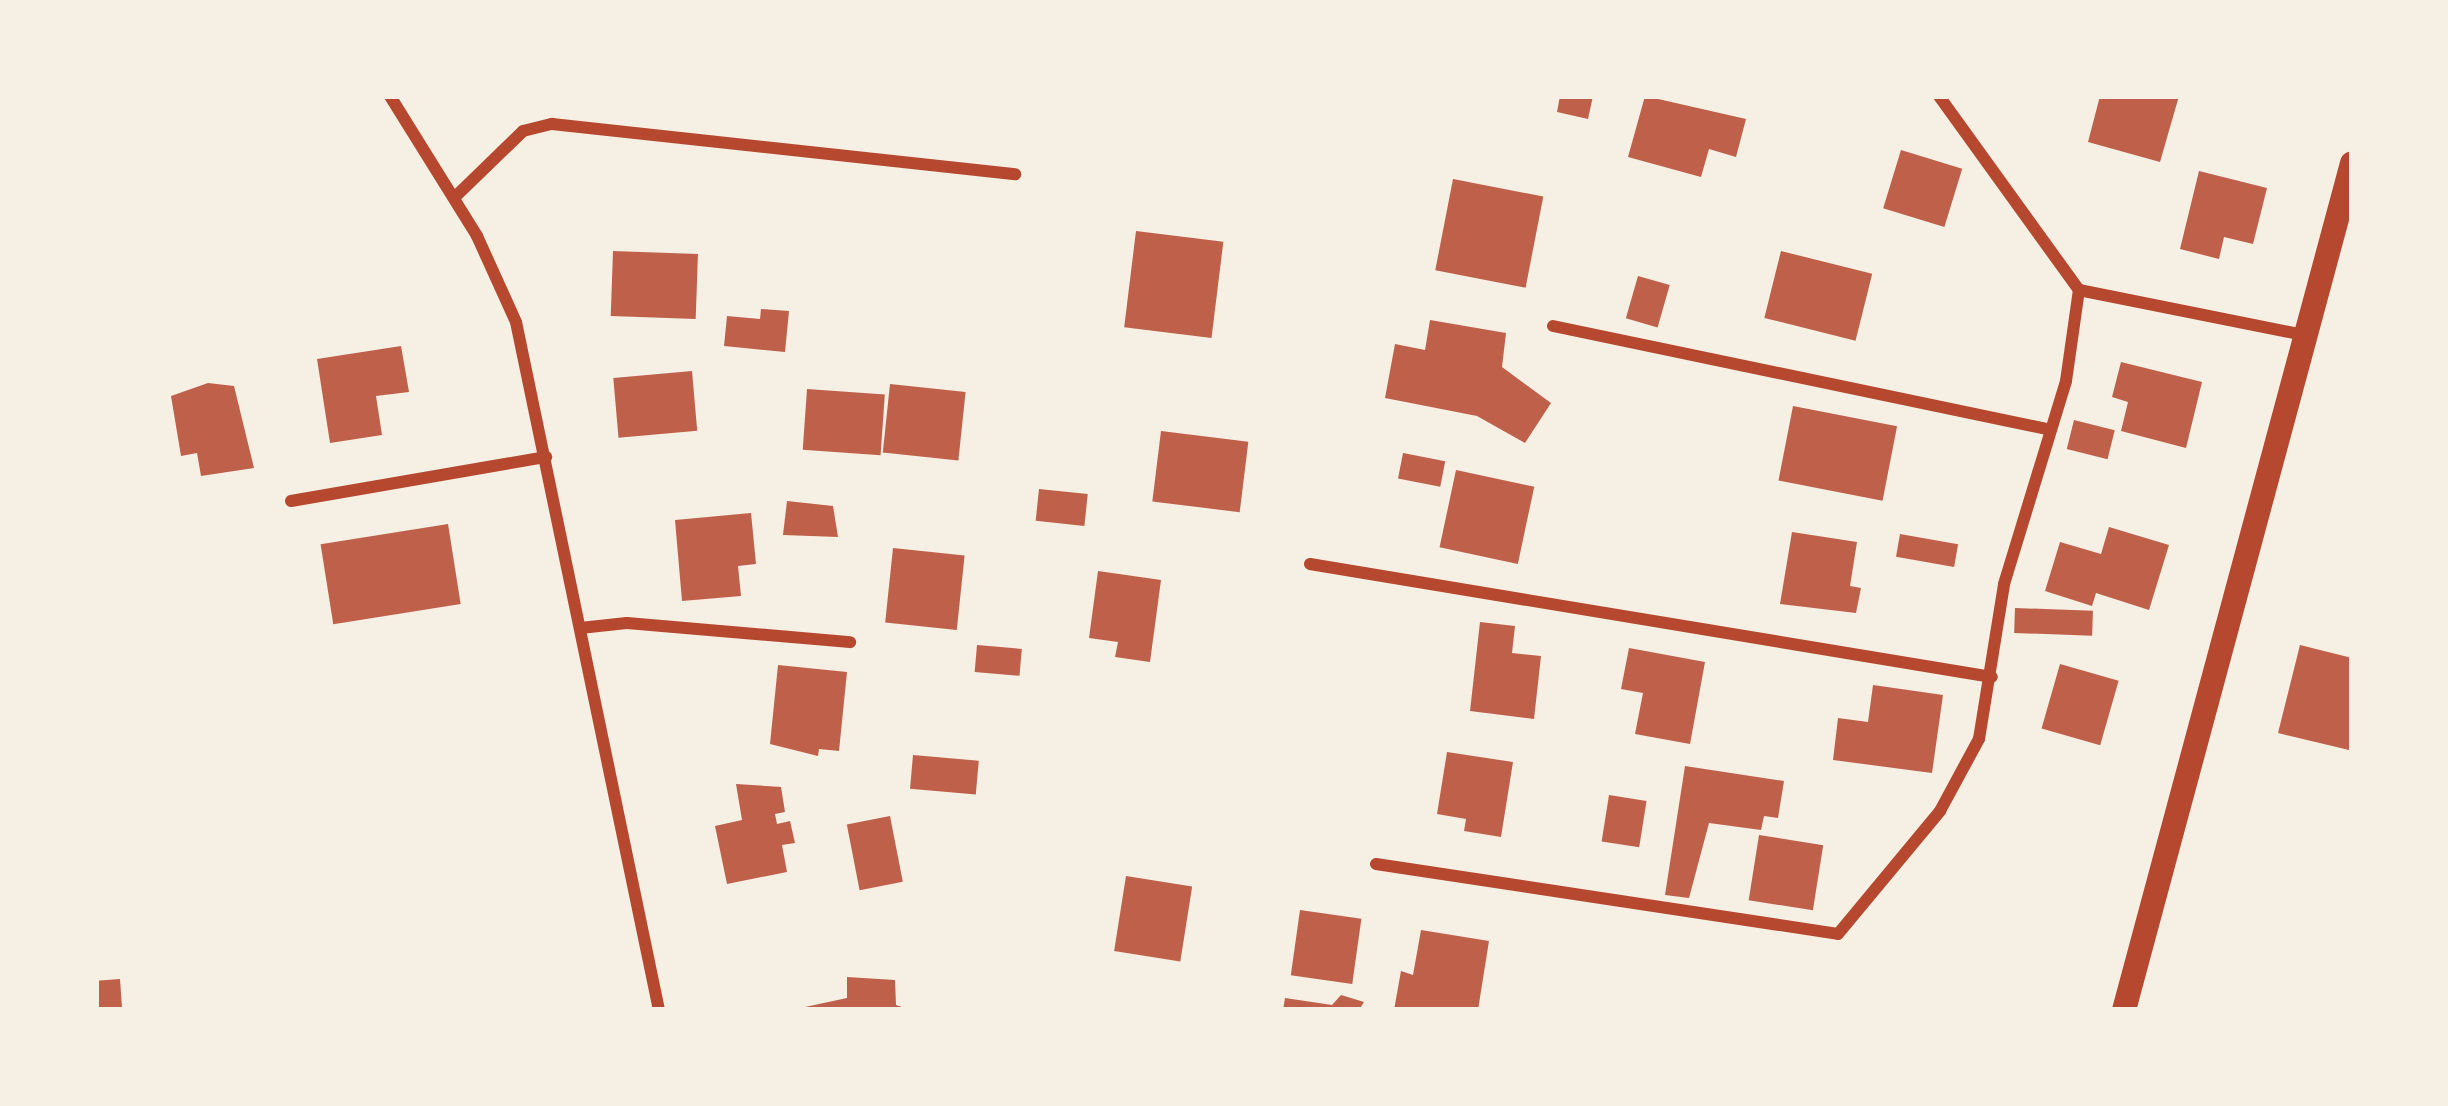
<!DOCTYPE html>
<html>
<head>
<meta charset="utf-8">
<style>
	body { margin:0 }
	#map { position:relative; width:2448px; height:1106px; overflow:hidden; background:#f6efe4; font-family:Barlow,sans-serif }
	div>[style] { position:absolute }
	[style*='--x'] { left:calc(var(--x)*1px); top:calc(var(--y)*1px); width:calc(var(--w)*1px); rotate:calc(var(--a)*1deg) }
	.building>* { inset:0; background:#bf614a; transform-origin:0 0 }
	.minor>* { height:12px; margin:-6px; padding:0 6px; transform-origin:6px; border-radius:6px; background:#b5482f }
	.secondary>* { height:24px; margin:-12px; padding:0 12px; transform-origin:12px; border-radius:12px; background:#b5482f }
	span { translate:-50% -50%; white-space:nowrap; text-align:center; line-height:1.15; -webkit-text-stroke:10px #f6efe4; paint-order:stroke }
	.frame { position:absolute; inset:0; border:99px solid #f6efe4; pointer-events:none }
</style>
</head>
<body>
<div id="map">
	<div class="building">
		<i style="clip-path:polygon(1560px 96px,1593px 96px,1588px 119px,1557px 112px)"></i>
		<i style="clip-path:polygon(1645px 96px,1746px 119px,1736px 157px,1709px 149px,1701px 177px,1628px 157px)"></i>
		<i style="clip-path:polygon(2100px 96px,2179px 96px,2160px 162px,2088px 142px)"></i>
		<i style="left:1901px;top:150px;width:64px;height:61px;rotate:17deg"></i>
		<i style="clip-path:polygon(2199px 171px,2267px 188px,2253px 244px,2224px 237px,2219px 259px,2180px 249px)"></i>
		<i style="left:1453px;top:179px;width:92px;height:93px;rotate:11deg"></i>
		<i style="left:1136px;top:231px;width:88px;height:97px;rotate:7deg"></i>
		<i style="left:613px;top:251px;width:85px;height:65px;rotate:2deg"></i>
		<i style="left:1781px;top:251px;width:94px;height:69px;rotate:14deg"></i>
		<i style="left:1638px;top:276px;width:33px;height:44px;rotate:16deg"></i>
		<i style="clip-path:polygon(761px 309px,789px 311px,785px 352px,724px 346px,727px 316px,760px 319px)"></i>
		<i style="clip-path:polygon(1430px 320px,1506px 333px,1502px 367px,1551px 403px,1525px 443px,1477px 416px,1385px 398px,1395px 344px,1425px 350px)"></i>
		<i style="clip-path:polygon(401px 346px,409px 392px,376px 396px,382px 435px,330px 443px,317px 359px)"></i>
		<i style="clip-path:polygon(2121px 362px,2202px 382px,2186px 448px,2121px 431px,2128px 402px,2112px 397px)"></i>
		<i style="left:692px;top:371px;width:60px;height:79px;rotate:85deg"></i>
		<i style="clip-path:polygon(208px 383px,234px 386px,254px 468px,201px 476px,197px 453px,181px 456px,171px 396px)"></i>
		<i style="left:890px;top:384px;width:76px;height:69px;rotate:6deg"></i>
		<i style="left:807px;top:389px;width:78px;height:61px;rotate:4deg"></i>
		<i style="left:1793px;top:406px;width:106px;height:76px;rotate:11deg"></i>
		<i style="left:2074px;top:420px;width:42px;height:30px;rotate:14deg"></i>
		<i style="left:1161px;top:431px;width:88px;height:71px;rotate:7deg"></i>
		<i style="left:1403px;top:453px;width:43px;height:26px;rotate:11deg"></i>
		<i style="left:1456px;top:470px;width:80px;height:79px;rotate:12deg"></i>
		<i style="left:1039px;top:489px;width:49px;height:32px;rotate:6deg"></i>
		<i style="clip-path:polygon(787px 501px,833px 506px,838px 537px,783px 535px)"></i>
		<i style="clip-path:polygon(751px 513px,756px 564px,738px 566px,741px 596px,682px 601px,675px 520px)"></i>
		<i style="left:448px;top:524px;width:81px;height:129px;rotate:81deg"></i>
		<i style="clip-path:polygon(2109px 527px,2169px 545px,2149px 610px,2096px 593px,2092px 606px,2045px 591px,2060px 542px,2101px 554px)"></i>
		<i style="clip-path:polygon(1792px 532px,1857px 542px,1850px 586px,1861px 588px,1856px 613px,1780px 604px)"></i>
		<i style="left:1900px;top:534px;width:59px;height:23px;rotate:10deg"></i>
		<i style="left:893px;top:548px;width:72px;height:75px;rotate:6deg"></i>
		<i style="clip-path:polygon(1098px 571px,1161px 580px,1150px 662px,1115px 657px,1118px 642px,1089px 638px)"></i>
		<i style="left:2015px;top:608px;width:78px;height:25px;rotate:2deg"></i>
		<i style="clip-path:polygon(1480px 622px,1515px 626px,1512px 653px,1541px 656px,1534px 719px,1470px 711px)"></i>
		<i style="left:977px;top:645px;width:45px;height:27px;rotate:5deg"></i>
		<i style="clip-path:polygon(2300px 645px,2352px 658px,2349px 750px,2278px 733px)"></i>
		<i style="clip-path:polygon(1629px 648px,1705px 662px,1690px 744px,1635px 734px,1643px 693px,1621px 689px)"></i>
		<i style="left:2060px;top:664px;width:61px;height:67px;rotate:16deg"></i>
		<i style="clip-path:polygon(778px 665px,847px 672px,839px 751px,819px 749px,818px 756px,770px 744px)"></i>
		<i style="clip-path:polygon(1873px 685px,1943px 695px,1932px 773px,1833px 760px,1838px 718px,1868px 722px)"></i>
		<i style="clip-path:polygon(1447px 752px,1513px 762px,1501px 837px,1464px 831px,1466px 819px,1437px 814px)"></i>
		<i style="left:913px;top:755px;width:66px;height:34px;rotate:5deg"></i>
		<i style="clip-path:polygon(1685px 766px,1784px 781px,1778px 818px,1764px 816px,1761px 830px,1709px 823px,1689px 898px,1665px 895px)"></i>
		<i style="clip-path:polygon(736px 784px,781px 787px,785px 812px,775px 814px,777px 824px,790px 821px,795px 843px,782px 845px,787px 872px,727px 884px,715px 826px,742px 820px)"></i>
		<i style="left:1609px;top:795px;width:38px;height:47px;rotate:9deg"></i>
		<i style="left:890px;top:816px;width:67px;height:44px;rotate:79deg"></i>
		<i style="left:1759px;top:835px;width:65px;height:66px;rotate:9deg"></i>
		<i style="left:1126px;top:876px;width:67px;height:76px;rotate:9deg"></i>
		<i style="left:1300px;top:910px;width:62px;height:66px;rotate:8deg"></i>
		<i style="clip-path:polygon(1421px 930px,1489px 941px,1478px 1010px,1394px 1010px,1401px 971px,1413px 975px)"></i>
		<i style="clip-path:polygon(847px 977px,895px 980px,896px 1005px,911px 1010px,791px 1010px,847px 998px)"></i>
		<i style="left:120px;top:979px;width:31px;height:24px;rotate:86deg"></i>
		<i style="clip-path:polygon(1341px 995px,1364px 1002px,1359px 1010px,1283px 1010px,1285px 998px,1332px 1005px)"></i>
	</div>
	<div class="minor">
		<i style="--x:390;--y:96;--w:165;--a:58.1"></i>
		<i style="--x:477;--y:236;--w:94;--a:65.6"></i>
		<i style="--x:516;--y:322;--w:703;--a:78.26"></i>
		<i style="--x:1939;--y:96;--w:239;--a:54.2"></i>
		<i style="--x:455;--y:197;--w:95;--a:-44.1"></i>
		<i style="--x:523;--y:131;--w:30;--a:-14"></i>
		<i style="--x:552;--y:124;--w:466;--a:6.2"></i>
		<i style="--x:1553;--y:326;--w:505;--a:11.78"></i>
		<i style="--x:291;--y:501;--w:259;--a:-9.8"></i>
		<i style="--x:1310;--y:564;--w:691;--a:9.41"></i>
		<i style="--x:580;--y:628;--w:47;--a:-6.1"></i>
		<i style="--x:627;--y:623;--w:224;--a:4.9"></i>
		<i style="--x:1376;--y:864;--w:467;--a:8.6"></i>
		<i style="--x:1838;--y:934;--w:160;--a:-50.3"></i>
		<i style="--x:1940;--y:811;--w:82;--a:-61.6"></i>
		<i style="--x:1979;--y:739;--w:157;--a:-80.8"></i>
		<i style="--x:2004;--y:584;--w:212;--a:-73"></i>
		<i style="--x:2066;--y:381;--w:92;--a:-81.9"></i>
		<i style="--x:2079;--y:290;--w:230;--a:11.3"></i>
	</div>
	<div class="secondary">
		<i style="--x:2124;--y:1010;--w:877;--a:-74.93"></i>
	</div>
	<div class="frame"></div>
</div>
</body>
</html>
